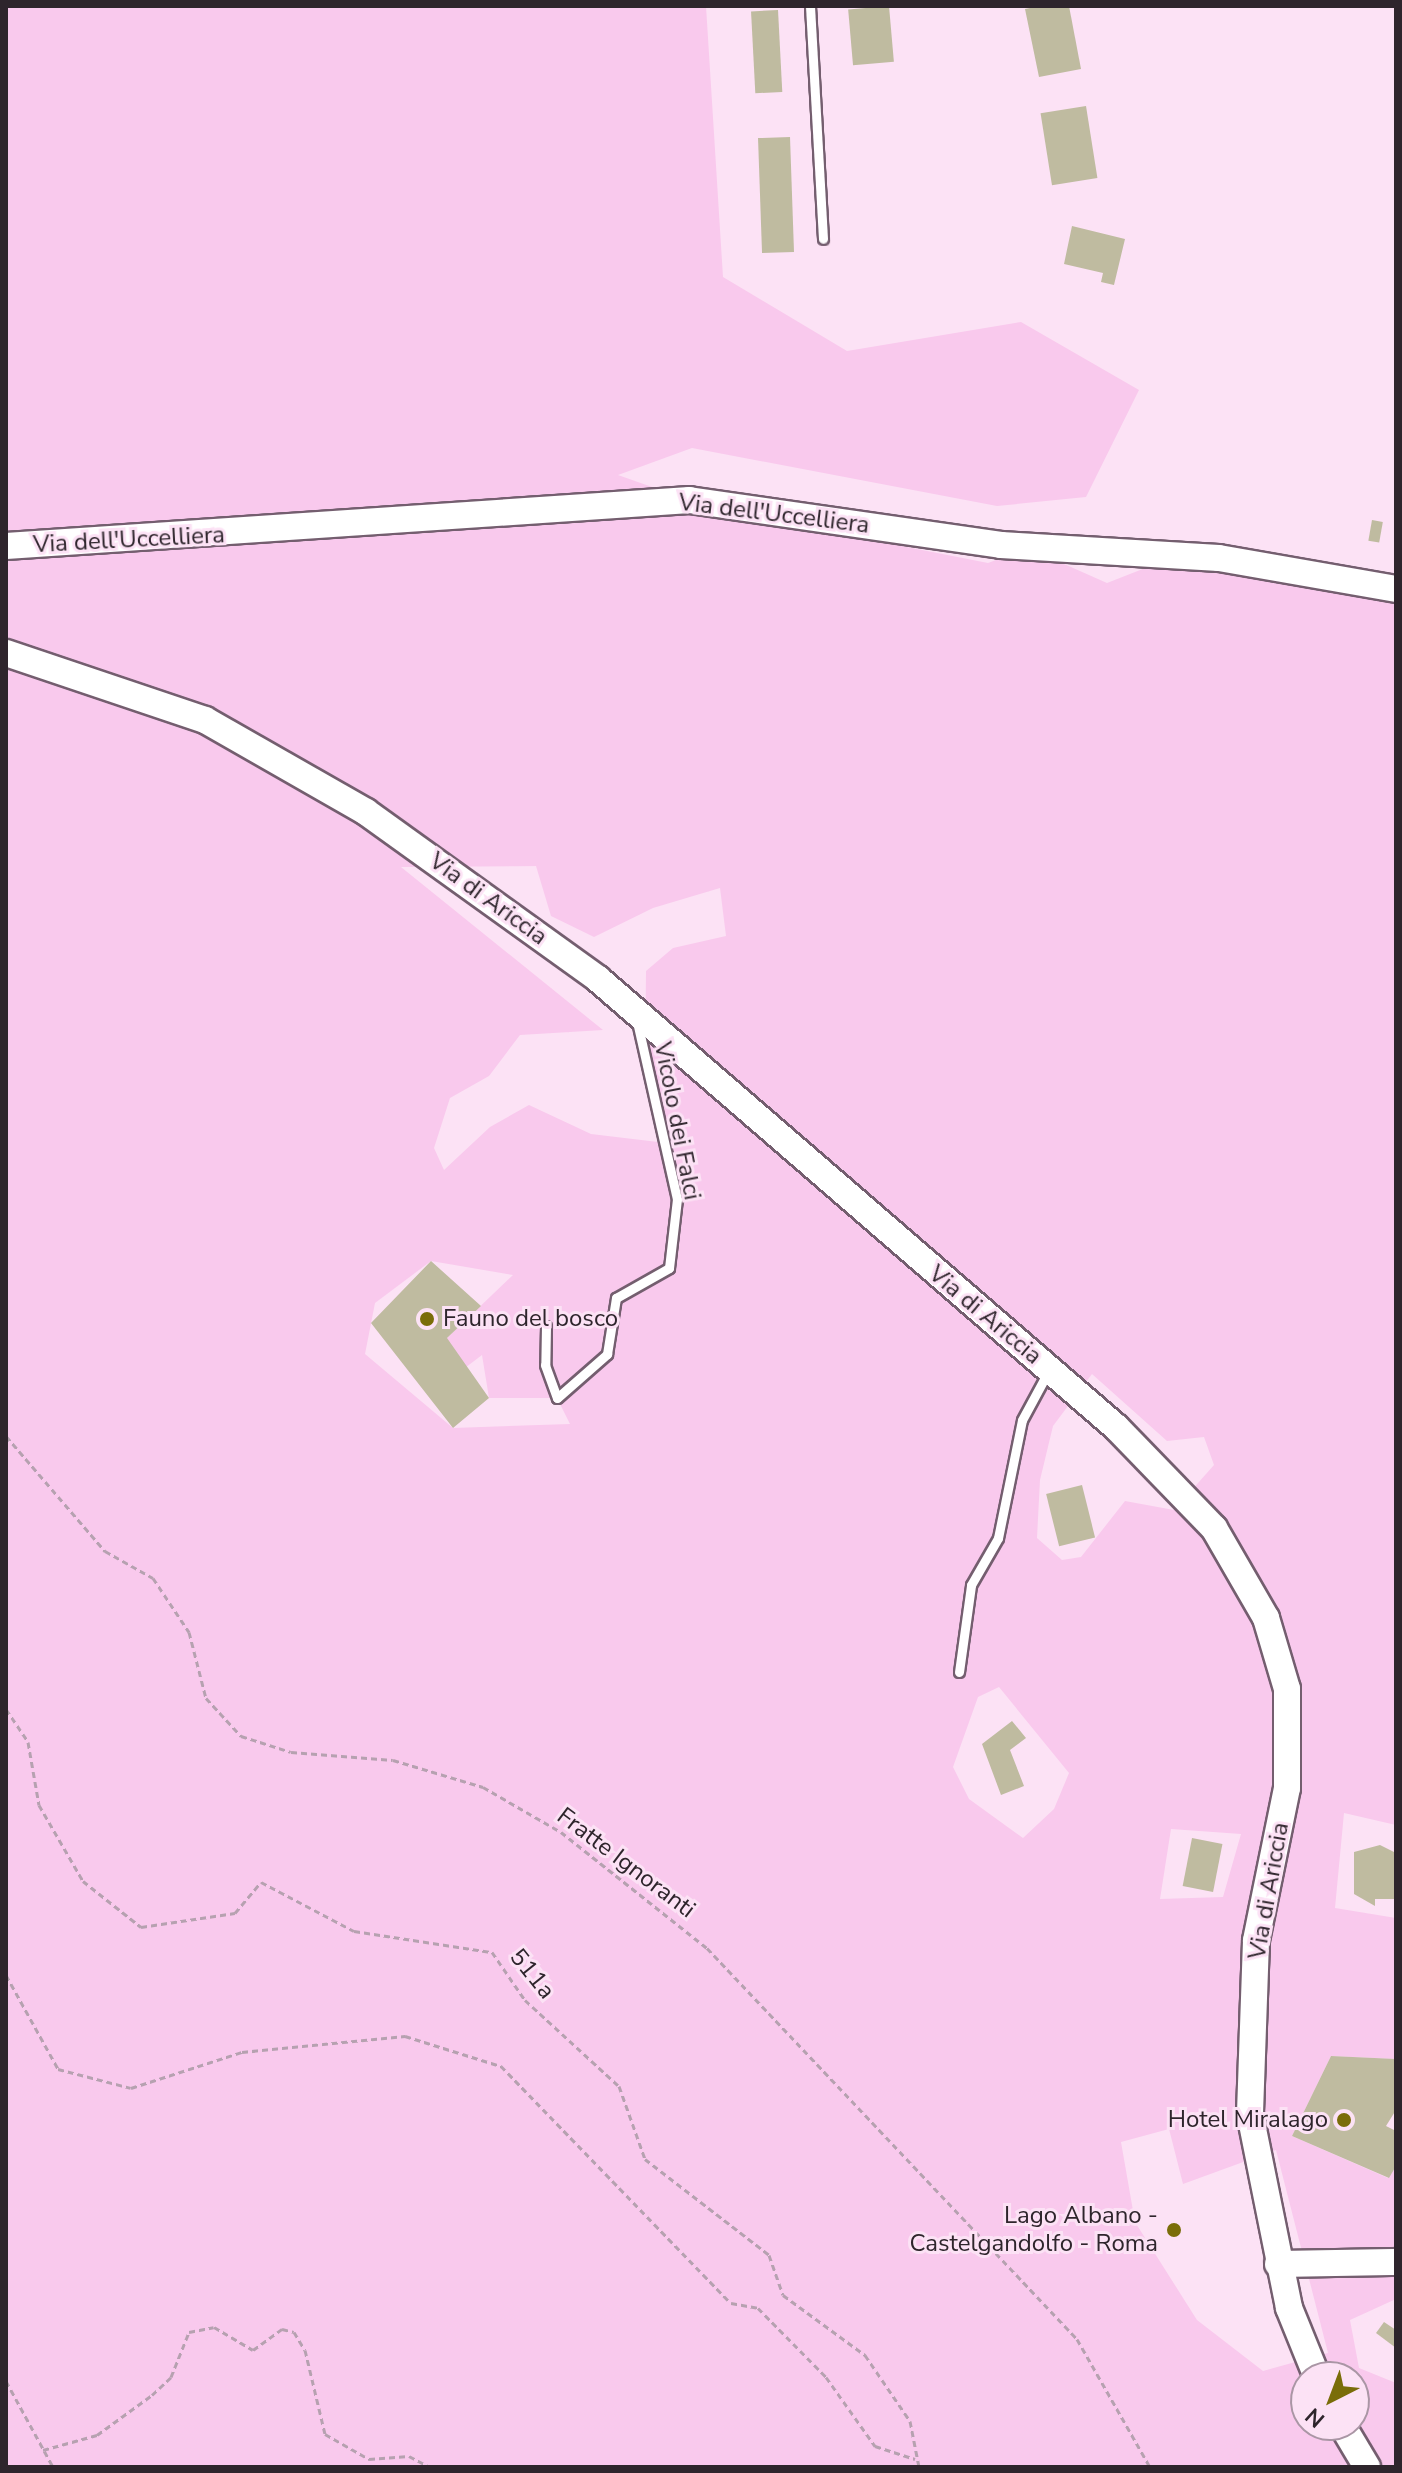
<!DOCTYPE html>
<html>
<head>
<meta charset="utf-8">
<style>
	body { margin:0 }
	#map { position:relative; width:1402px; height:2473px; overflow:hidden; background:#fce2f5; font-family:"Nunito Sans",sans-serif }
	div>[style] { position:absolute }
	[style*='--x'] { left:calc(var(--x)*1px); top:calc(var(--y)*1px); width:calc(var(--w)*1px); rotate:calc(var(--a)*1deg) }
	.green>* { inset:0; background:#f9c9ed }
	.building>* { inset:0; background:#bfbba0; transform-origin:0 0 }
	.path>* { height:3px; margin-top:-1.5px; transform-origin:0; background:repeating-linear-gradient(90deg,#b6a1b0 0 6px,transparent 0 10px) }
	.roads { filter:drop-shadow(2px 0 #745e6f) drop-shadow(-2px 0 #745e6f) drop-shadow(0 2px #745e6f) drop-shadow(0 -2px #745e6f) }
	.lane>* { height:9px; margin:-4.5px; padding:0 4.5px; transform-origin:4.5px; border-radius:4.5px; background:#fff }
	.secondary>* { height:26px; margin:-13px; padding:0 13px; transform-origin:13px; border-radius:13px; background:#fff }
	.dots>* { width:22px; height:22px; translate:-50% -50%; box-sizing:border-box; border:4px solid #fce2f5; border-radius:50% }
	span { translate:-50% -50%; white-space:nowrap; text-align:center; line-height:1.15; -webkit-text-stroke:6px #fce2f5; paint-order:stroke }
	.street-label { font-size:24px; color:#2e252c }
	.poi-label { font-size:24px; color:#2e252c }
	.left { translate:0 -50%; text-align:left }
	.right { translate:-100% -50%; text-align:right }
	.frame { position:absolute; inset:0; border:8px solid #2e252c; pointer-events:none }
	.north { position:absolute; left:1290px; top:2361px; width:80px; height:80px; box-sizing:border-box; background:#fce2f5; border:2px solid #aa96a5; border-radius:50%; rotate:222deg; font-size:22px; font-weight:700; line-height:32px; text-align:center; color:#2e252c }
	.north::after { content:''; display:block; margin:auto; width:28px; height:36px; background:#7a6d09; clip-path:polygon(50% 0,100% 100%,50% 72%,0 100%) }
</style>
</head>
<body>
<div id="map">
	<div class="green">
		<i style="clip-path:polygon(evenodd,6px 6px,706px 6px,723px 277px,847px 351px,1021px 322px,1139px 390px,1086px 497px,997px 506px,692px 448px,618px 475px,720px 511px,819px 516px,861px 538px,988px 563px,1028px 548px,1107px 583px,1181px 554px,1396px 589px,1396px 1825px,1344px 1813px,1335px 1908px,1396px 1918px,1396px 2059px,1331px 2056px,1292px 2136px,1388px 2178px,1396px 2166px,1396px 2299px,1350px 2320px,1359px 2368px,1396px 2383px,1396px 2467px,6px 2467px,6px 6px,536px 866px,551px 916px,594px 937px,653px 908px,720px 888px,726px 936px,673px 948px,646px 971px,645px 1077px,658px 1142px,591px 1134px,529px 1105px,490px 1127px,444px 1170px,434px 1148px,450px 1098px,489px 1076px,520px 1035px,603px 1030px,401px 867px,536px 866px,6px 6px,431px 1261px,513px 1275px,422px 1362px,457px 1374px,482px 1355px,489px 1398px,557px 1398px,570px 1424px,453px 1428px,365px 1354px,375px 1303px,431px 1261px,6px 6px,1092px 1374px,1167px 1441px,1204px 1437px,1214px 1465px,1174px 1510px,1125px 1501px,1081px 1557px,1062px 1560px,1037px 1538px,1040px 1480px,1053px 1426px,1092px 1374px,6px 6px,999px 1687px,1069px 1773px,1054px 1809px,1023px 1838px,969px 1799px,953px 1767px,978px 1697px,999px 1687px,6px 6px,1171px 1829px,1241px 1834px,1223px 1897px,1160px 1899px,1171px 1829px,6px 6px,1169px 2129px,1183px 2184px,1276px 2150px,1328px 2353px,1263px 2371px,1197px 2320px,1135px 2222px,1121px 2142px,1169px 2129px,6px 6px,1306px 2377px,1354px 2377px,1354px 2425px,1306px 2425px,1306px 2377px)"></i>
	</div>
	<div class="building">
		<i style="left:889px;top:6px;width:56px;height:41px;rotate:85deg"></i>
		<i style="clip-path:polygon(1040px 6px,1069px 6px,1081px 69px,1039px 77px,1025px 9px)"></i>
		<i style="left:778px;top:10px;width:82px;height:27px;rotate:87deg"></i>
		<i style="left:1086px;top:106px;width:73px;height:46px;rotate:81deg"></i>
		<i style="left:790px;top:137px;width:115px;height:32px;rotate:88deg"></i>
		<i style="clip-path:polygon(1072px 226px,1125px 239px,1114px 285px,1101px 282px,1103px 273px,1064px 264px)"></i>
		<i style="left:1372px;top:520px;width:11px;height:21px;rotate:10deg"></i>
		<i style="clip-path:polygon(431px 1261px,481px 1306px,447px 1338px,489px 1398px,453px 1428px,371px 1323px)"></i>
		<i style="left:1082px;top:1485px;width:54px;height:37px;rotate:76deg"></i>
		<i style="clip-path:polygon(1012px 1721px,1026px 1738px,1010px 1750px,1024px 1786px,1001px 1795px,982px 1744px)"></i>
		<i style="left:1192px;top:1838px;width:31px;height:49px;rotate:11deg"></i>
		<i style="clip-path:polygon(1380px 1845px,1396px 1853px,1396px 1884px,1394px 1899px,1375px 1899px,1375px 1906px,1354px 1894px,1354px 1852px)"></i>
		<i style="clip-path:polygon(1331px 2056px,1396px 2059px,1396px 2110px,1386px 2126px,1396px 2131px,1396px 2166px,1389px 2178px,1292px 2136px)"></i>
		<i style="clip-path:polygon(1384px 2322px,1396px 2330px,1396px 2348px,1376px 2333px)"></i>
	</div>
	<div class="path">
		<i style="--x:6;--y:1436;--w:152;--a:49.3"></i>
		<i style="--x:105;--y:1551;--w:55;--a:29.4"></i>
		<i style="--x:153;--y:1578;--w:65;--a:56.3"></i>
		<i style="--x:189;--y:1632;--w:68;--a:75.6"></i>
		<i style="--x:206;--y:1698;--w:52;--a:47.4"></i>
		<i style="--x:241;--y:1736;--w:52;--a:17.7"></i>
		<i style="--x:291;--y:1752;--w:102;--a:4.5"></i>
		<i style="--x:393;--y:1760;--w:94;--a:16.7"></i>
		<i style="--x:483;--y:1787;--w:90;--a:30"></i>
		<i style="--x:561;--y:1832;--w:186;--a:38.5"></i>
		<i style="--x:707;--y:1948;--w:538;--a:46.58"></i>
		<i style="--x:1077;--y:2339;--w:147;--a:60.3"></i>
		<i style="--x:6;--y:1709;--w:40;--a:56"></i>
		<i style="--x:28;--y:1742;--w:64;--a:80.1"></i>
		<i style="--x:39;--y:1805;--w:88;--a:59.9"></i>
		<i style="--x:83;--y:1881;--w:74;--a:38.4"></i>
		<i style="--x:141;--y:1927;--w:95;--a:-8.5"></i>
		<i style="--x:235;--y:1913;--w:40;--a:-50"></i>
		<i style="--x:261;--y:1882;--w:105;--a:27.8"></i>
		<i style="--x:354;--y:1931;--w:140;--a:8.7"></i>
		<i style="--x:492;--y:1952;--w:58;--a:55.5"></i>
		<i style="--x:525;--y:2000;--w:127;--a:42.5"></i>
		<i style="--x:619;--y:2086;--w:77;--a:70.4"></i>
		<i style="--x:645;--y:2159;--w:157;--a:37.7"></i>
		<i style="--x:769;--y:2255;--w:42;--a:70.7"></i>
		<i style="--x:783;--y:2295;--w:102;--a:36.2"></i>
		<i style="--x:865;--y:2355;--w:80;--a:55.7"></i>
		<i style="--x:910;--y:2421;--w:47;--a:78.9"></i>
		<i style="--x:6;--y:1975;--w:107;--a:61"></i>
		<i style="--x:58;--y:2069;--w:75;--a:14.6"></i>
		<i style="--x:131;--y:2088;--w:117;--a:-18"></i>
		<i style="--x:242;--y:2052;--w:164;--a:-5.6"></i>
		<i style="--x:405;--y:2036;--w:101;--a:17.4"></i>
		<i style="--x:501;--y:2066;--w:330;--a:45.9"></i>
		<i style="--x:731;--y:2303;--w:27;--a:10"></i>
		<i style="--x:758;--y:2308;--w:97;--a:45.4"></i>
		<i style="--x:826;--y:2377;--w:85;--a:54.6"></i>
		<i style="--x:875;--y:2446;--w:42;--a:18"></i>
		<i style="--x:6;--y:2381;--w:98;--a:61.3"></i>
		<i style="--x:43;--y:2450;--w:56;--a:-15.5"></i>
		<i style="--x:97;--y:2435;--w:68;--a:-36"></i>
		<i style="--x:152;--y:2395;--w:26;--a:-43"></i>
		<i style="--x:171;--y:2377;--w:48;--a:-68.2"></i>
		<i style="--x:189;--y:2332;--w:25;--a:-11"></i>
		<i style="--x:214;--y:2327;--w:45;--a:30.5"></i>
		<i style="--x:253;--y:2350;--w:36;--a:-36"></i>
		<i style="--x:282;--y:2329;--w:12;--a:14"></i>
		<i style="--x:294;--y:2332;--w:21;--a:59"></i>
		<i style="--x:305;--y:2350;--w:86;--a:76.6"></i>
		<i style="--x:325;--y:2434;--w:51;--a:29.6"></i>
		<i style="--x:369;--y:2459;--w:40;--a:-4.3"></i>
		<i style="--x:409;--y:2456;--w:24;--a:28"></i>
	</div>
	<div class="roads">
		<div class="lane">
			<i style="--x:810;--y:6;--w:233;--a:86.8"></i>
			<i style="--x:546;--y:1326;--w:39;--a:91"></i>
			<i style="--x:545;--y:1365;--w:35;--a:70"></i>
			<i style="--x:557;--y:1398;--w:67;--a:-41.3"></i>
			<i style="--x:607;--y:1354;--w:57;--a:-80.9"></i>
			<i style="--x:616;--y:1298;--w:61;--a:-29.5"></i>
			<i style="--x:669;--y:1268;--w:69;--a:-83.4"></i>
			<i style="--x:677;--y:1199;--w:181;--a:-102.7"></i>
			<i style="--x:959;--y:1672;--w:88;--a:-82.1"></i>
			<i style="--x:971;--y:1585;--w:54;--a:-60.1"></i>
			<i style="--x:998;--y:1538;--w:120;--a:-78.5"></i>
			<i style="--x:1022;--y:1420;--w:55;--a:-61.6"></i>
		</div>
		<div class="secondary">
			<i style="--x:6;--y:546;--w:685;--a:-3.85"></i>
			<i style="--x:689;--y:500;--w:315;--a:8.2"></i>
			<i style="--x:1001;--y:545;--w:218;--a:3.4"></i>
			<i style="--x:1219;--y:558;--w:180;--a:9.9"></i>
			<i style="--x:6;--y:653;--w:210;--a:18.6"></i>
			<i style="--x:205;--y:720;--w:185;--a:29.7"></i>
			<i style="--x:366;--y:812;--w:286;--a:35.7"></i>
			<i style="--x:598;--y:979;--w:685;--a:40.86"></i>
			<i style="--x:1116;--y:1427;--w:141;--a:45.9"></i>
			<i style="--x:1214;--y:1528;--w:104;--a:60"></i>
			<i style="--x:1266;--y:1618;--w:74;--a:73.5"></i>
			<i style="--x:1287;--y:1689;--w:99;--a:90"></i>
			<i style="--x:1287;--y:1788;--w:156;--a:101.5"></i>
			<i style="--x:1256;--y:1941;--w:173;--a:92"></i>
			<i style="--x:1250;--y:2114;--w:198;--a:78.6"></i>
			<i style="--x:1289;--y:2308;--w:74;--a:67.9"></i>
			<i style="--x:1278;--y:2264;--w:118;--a:-1"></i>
			<i style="--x:1342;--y:2425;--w:49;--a:59.2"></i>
		</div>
	</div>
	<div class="dots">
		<i style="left:427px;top:1319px;background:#7a6d09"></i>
		<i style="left:1344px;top:2120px;background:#7a6d09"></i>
		<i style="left:1174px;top:2230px;background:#7a6d09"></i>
	</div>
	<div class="street-label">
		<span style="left:774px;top:514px;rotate:7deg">Via dell'Uccelliera</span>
		<span style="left:129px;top:540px;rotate:-3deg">Via dell'Uccelliera</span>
		<span style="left:488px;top:899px;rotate:36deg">Via di Ariccia</span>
		<span style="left:677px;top:1121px;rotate:79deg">Vicolo dei Falci</span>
		<span style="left:985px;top:1315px;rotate:40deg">Via di Ariccia</span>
		<span style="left:626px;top:1863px;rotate:37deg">Fratte Ignoranti</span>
		<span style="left:1269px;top:1891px;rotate:-80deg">Via di Ariccia</span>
		<span style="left:532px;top:1974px;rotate:51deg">511a</span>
	</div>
	<div class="poi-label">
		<span class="left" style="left:443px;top:1319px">Fauno del bosco</span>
		<span class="right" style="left:1328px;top:2120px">Hotel Miralago</span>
		<span class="right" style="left:1158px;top:2230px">Lago Albano -<br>Castelgandolfo - Roma</span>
	</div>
	<div class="frame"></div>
	<div class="north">N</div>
</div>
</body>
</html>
